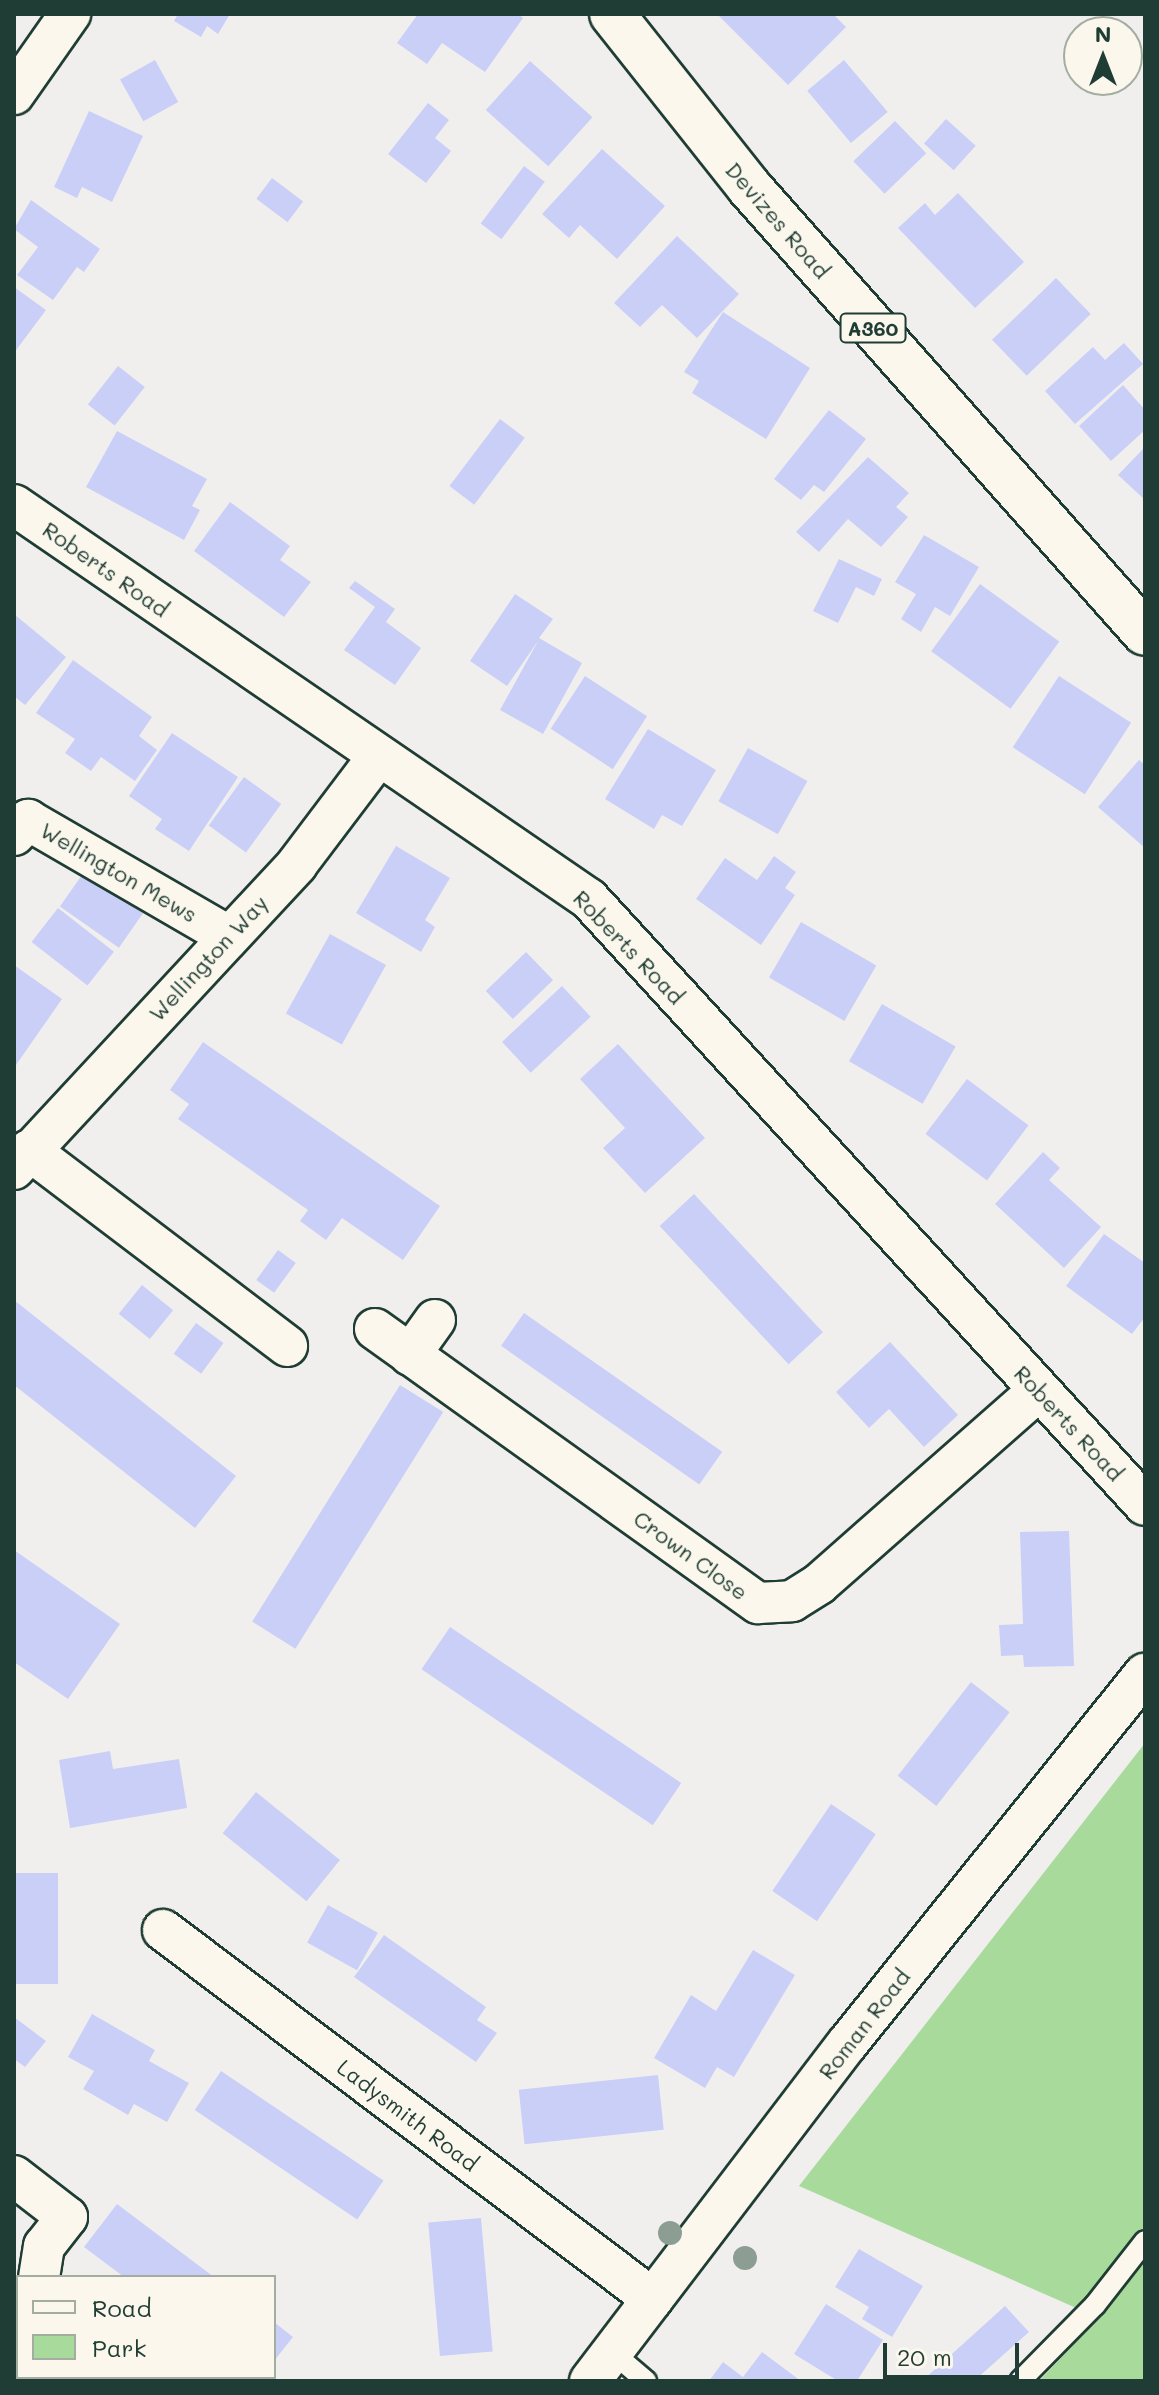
<!DOCTYPE html>
<html>
<head>
<meta charset="utf-8">
<style>
	body { margin:0 }
	#map { position:relative; width:1159px; height:2395px; overflow:hidden; background:#f1efee; font-family:Mali,sans-serif }
	div>[style] { position:absolute }
	[style*='--x'] { left:calc(var(--x)*1px); top:calc(var(--y)*1px); width:calc(var(--w)*1px); rotate:calc(var(--a)*1deg) }
	.green>* { inset:0; background:#a7da9b }
	.building>* { inset:0; background:#cacff7; transform-origin:0 0 }
	.roads { filter:drop-shadow(2px 0 #1f3d34) drop-shadow(-2px 0 #1f3d34) drop-shadow(0 2px #1f3d34) drop-shadow(0 -2px #1f3d34) }
	.service>* { height:20px; margin:-10px; padding:0 10px; transform-origin:10px; border-radius:10px; background:#fbf7ec }
	.minor>* { height:40px; margin:-20px; padding:0 20px; transform-origin:20px; border-radius:20px; background:#fbf7ec }
	.primary>* { height:44px; margin:-22px; padding:0 22px; transform-origin:22px; border-radius:22px; background:#fbf7ec }
	.trees>* { width:24px; height:24px; margin:-12px; border-radius:50%; background:#8c9e93 }
	span { translate:-50% -50%; white-space:nowrap; text-align:center; line-height:1.15; -webkit-text-stroke:8px #fbf7ec; paint-order:stroke }
	.shield-label span { padding:2px 6px; background:#fbf7ec; border:2px solid; border-radius:6px; -webkit-text-stroke-width:0 }
	.shield-label { font-size:20px; color:#1f3d34; font-weight:700 }
	.street-label { font-size:22px; color:#1f3d34 }
	.frame { position:absolute; inset:0; border:16px solid #1f3d34; pointer-events:none }
	.legend { position:absolute; left:16px; top:2275px; width:260px; height:104px; box-sizing:border-box; background:#fbf7ec; border:2px solid #a3ada2; margin:0; padding:10px 14px; list-style:none; font-size:24px; color:#1f3d34 }
	.legend li { display:flex; align-items:center; gap:16px; height:40px }
	.legend b { width:40px; border:2px solid #a3ada2 }
	.north { position:absolute; left:1063px; top:16px; width:80px; height:80px; box-sizing:border-box; background:#fbf7ec; border:2px solid #a3ada2; border-radius:50%; rotate:0deg; font-size:22px; font-weight:700; line-height:32px; text-align:center; color:#1f3d34 }
	.north::after { content:''; display:block; margin:auto; width:28px; height:36px; background:#1f3d34; clip-path:polygon(50% 0,100% 100%,50% 72%,0 100%) }
	.scale { position:absolute; left:883px; top:2343px; width:136px; height:36px; box-sizing:border-box; border:4px solid #1f3d34; border-top:0; padding-left:10px; font-size:24px; line-height:28px; white-space:nowrap; color:#1f3d34; -webkit-text-stroke:6px #fbf7ec; paint-order:stroke }
</style>
</head>
<body>
<div id="map">
	<div class="green">
		<i style="clip-path:polygon(1145px 1743px,1145px 2381px,1039px 2381px,1099px 2318px,799px 2186px)"></i>
	</div>
	<div class="building">
		<i style="clip-path:polygon(178px 14px,230px 14px,218px 34px,207px 26px,201px 37px,174px 21px)"></i>
		<i style="clip-path:polygon(418px 14px,518px 14px,523px 18px,485px 72px,442px 43px,427px 64px,397px 43px)"></i>
		<i style="clip-path:polygon(717px 14px,833px 14px,846px 27px,788px 85px)"></i>
		<i style="left:155px;top:60px;width:48px;height:40px;rotate:61deg"></i>
		<i style="left:844px;top:60px;width:68px;height:48px;rotate:50deg"></i>
		<i style="left:530px;top:61px;width:84px;height:66px;rotate:42deg"></i>
		<i style="clip-path:polygon(428px 103px,449px 120px,435px 138px,451px 151px,426px 183px,388px 154px)"></i>
		<i style="clip-path:polygon(89px 111px,143px 136px,112px 202px,82px 187px,77px 198px,54px 187px)"></i>
		<i style="left:946px;top:119px;width:40px;height:33px;rotate:42deg"></i>
		<i style="left:895px;top:121px;width:45px;height:58px;rotate:46deg"></i>
		<i style="clip-path:polygon(602px 149px,665px 206px,617px 259px,580px 225px,569px 238px,542px 214px)"></i>
		<i style="left:524px;top:166px;width:26px;height:72px;rotate:37deg"></i>
		<i style="left:272px;top:178px;width:39px;height:26px;rotate:37deg"></i>
		<i style="clip-path:polygon(958px 193px,1024px 262px,975px 308px,898px 228px,925px 203px,935px 215px)"></i>
		<i style="clip-path:polygon(31px 200px,100px 249px,84px 272px,77px 267px,53px 300px,17px 275px,38px 247px,14px 229px)"></i>
		<i style="clip-path:polygon(677px 236px,739px 294px,697px 338px,662px 305px,640px 327px,614px 303px)"></i>
		<i style="left:1056px;top:278px;width:50px;height:89px;rotate:46deg"></i>
		<i style="clip-path:polygon(14px 287px,46px 310px,14px 353px)"></i>
		<i style="clip-path:polygon(723px 312px,810px 368px,766px 439px,692px 393px,699px 381px,684px 372px)"></i>
		<i style="clip-path:polygon(1124px 343px,1143px 364px,1075px 424px,1045px 391px,1093px 347px,1105px 360px)"></i>
		<i style="left:118px;top:366px;width:34px;height:49px;rotate:38deg"></i>
		<i style="clip-path:polygon(1123px 385px,1145px 410px,1145px 430px,1111px 461px,1079px 426px)"></i>
		<i style="clip-path:polygon(829px 410px,866px 439px,824px 492px,814px 485px,801px 500px,774px 479px)"></i>
		<i style="left:500px;top:419px;width:31px;height:84px;rotate:37deg"></i>
		<i style="clip-path:polygon(117px 431px,207px 479px,192px 506px,200px 510px,184px 540px,86px 487px)"></i>
		<i style="clip-path:polygon(1145px 447px,1145px 500px,1118px 475px)"></i>
		<i style="clip-path:polygon(868px 457px,909px 493px,896px 507px,908px 517px,881px 547px,848px 519px,819px 552px,796px 532px)"></i>
		<i style="clip-path:polygon(230px 502px,290px 546px,280px 560px,311px 582px,284px 617px,194px 551px)"></i>
		<i style="clip-path:polygon(924px 535px,979px 567px,950px 616px,935px 607px,921px 632px,901px 619px,916px 594px,895px 582px)"></i>
		<i style="clip-path:polygon(839px 559px,882px 579px,874px 596px,856px 587px,838px 623px,813px 611px)"></i>
		<i style="clip-path:polygon(355px 581px,395px 609px,386px 622px,421px 648px,395px 685px,344px 650px,375px 607px,349px 588px)"></i>
		<i style="left:980px;top:584px;width:98px;height:83px;rotate:36deg"></i>
		<i style="clip-path:polygon(515px 594px,553px 619px,539px 638px,582px 663px,543px 734px,500px 710px,538px 641px,507px 686px,470px 661px)"></i>
		<i style="clip-path:polygon(14px 614px,66px 657px,25px 705px,14px 696px)"></i>
		<i style="clip-path:polygon(73px 660px,152px 717px,139px 736px,157px 750px,135px 781px,101px 757px,91px 771px,65px 753px,75px 739px,36px 713px)"></i>
		<i style="left:585px;top:676px;width:74px;height:63px;rotate:33deg"></i>
		<i style="left:1059px;top:676px;width:86px;height:85px;rotate:33deg"></i>
		<i style="clip-path:polygon(648px 729px,716px 770px,682px 826px,662px 815px,654px 829px,605px 799px)"></i>
		<i style="clip-path:polygon(172px 733px,238px 777px,189px 851px,155px 829px,162px 819px,129px 796px)"></i>
		<i style="left:748px;top:748px;width:68px;height:61px;rotate:29deg"></i>
		<i style="clip-path:polygon(1139px 760px,1145px 765px,1145px 848px,1098px 807px)"></i>
		<i style="left:244px;top:777px;width:46px;height:60px;rotate:36deg"></i>
		<i style="clip-path:polygon(396px 846px,450px 878px,425px 920px,435px 927px,421px 952px,356px 913px)"></i>
		<i style="clip-path:polygon(774px 856px,796px 872px,785px 888px,795px 895px,761px 945px,696px 899px,725px 858px,757px 880px)"></i>
		<i style="left:84px;top:872px;width:72px;height:42px;rotate:35deg"></i>
		<i style="left:58px;top:908px;width:71px;height:43px;rotate:38deg"></i>
		<i style="left:801px;top:922px;width:87px;height:64px;rotate:30deg"></i>
		<i style="left:330px;top:934px;width:64px;height:91px;rotate:29deg"></i>
		<i style="left:526px;top:952px;width:39px;height:56px;rotate:46deg"></i>
		<i style="clip-path:polygon(14px 965px,62px 999px,16px 1065px,14px 1064px)"></i>
		<i style="left:562px;top:986px;width:42px;height:82px;rotate:47deg"></i>
		<i style="left:882px;top:1004px;width:85px;height:66px;rotate:30deg"></i>
		<i style="clip-path:polygon(203px 1042px,440px 1206px,403px 1260px,342px 1218px,326px 1240px,300px 1221px,308px 1210px,178px 1119px,189px 1104px,170px 1090px)"></i>
		<i style="clip-path:polygon(618px 1044px,705px 1138px,645px 1193px,603px 1148px,625px 1128px,580px 1079px)"></i>
		<i style="left:967px;top:1079px;width:77px;height:69px;rotate:37deg"></i>
		<i style="clip-path:polygon(1043px 1152px,1060px 1168px,1049px 1180px,1101px 1227px,1064px 1268px,995px 1204px)"></i>
		<i style="left:694px;top:1194px;width:189px;height:47px;rotate:47deg"></i>
		<i style="clip-path:polygon(1104px 1234px,1145px 1263px,1145px 1317px,1132px 1334px,1066px 1286px)"></i>
		<i style="left:278px;top:1250px;width:22px;height:37px;rotate:36deg"></i>
		<i style="left:142px;top:1285px;width:40px;height:37px;rotate:39deg"></i>
		<i style="clip-path:polygon(14px 1300px,236px 1476px,195px 1528px,14px 1385px)"></i>
		<i style="left:524px;top:1313px;width:242px;height:40px;rotate:35deg"></i>
		<i style="left:196px;top:1323px;width:34px;height:38px;rotate:36deg"></i>
		<i style="clip-path:polygon(890px 1342px,958px 1415px,924px 1447px,889px 1409px,869px 1428px,836px 1392px)"></i>
		<i style="left:400px;top:1385px;width:51px;height:279px;rotate:32deg"></i>
		<i style="clip-path:polygon(1069px 1531px,1074px 1666px,1024px 1667px,1023px 1655px,1001px 1656px,999px 1625px,1023px 1624px,1020px 1532px)"></i>
		<i style="clip-path:polygon(14px 1550px,120px 1624px,68px 1699px,14px 1662px)"></i>
		<i style="left:450px;top:1627px;width:279px;height:51px;rotate:34deg"></i>
		<i style="left:971px;top:1682px;width:49px;height:119px;rotate:38deg"></i>
		<i style="clip-path:polygon(110px 1751px,113px 1769px,179px 1759px,187px 1808px,70px 1828px,59px 1760px)"></i>
		<i style="left:256px;top:1792px;width:108px;height:53px;rotate:39deg"></i>
		<i style="left:831px;top:1804px;width:54px;height:105px;rotate:34deg"></i>
		<i style="left:14px;top:1873px;width:44px;height:111px"></i>
		<i style="left:328px;top:1905px;width:57px;height:43px;rotate:29deg"></i>
		<i style="clip-path:polygon(384px 1935px,486px 2007px,477px 2020px,497px 2033px,476px 2062px,354px 1977px)"></i>
		<i style="clip-path:polygon(753px 1950px,795px 1975px,734px 2077px,717px 2067px,705px 2088px,654px 2058px,691px 1995px,716px 2011px)"></i>
		<i style="clip-path:polygon(92px 2014px,155px 2050px,149px 2061px,189px 2083px,167px 2122px,134px 2104px,128px 2115px,83px 2089px,94px 2071px,68px 2057px)"></i>
		<i style="clip-path:polygon(14px 2017px,46px 2041px,25px 2067px,14px 2059px)"></i>
		<i style="left:221px;top:2071px;width:196px;height:47px;rotate:34deg"></i>
		<i style="left:658px;top:2075px;width:55px;height:140px;rotate:84deg"></i>
		<i style="clip-path:polygon(117px 2204px,214px 2277px,124px 2277px,84px 2247px)"></i>
		<i style="left:481px;top:2218px;width:134px;height:53px;rotate:85deg"></i>
		<i style="clip-path:polygon(859px 2249px,923px 2286px,892px 2337px,862px 2319px,869px 2307px,835px 2287px)"></i>
		<i style="clip-path:polygon(826px 2304px,883px 2340px,857px 2381px,838px 2381px,794px 2354px)"></i>
		<i style="clip-path:polygon(1005px 2306px,1029px 2332px,974px 2381px,922px 2381px)"></i>
		<i style="clip-path:polygon(274px 2322px,293px 2337px,274px 2361px)"></i>
		<i style="clip-path:polygon(762px 2352px,801px 2381px,709px 2381px,723px 2362px,743px 2377px)"></i>
	</div>
	<div class="roads">
		<div class="service">
			<i style="--x:612;--y:2352;--w:45;--a:40.5"></i>
			<i style="--x:1020;--y:2381;--w:107;--a:-45.4"></i>
			<i style="--x:1095;--y:2305;--w:81;--a:-52"></i>
		</div>
		<div class="minor">
			<i style="--x:14;--y:94;--w:98;--a:-55"></i>
			<i style="--x:14;--y:505;--w:697;--a:34.42"></i>
			<i style="--x:589;--y:899;--w:822;--a:47.46"></i>
			<i style="--x:14;--y:835;--w:21;--a:-47"></i>
			<i style="--x:28;--y:820;--w:231;--a:30.1"></i>
			<i style="--x:29;--y:1150;--w:324;--a:37.2"></i>
			<i style="--x:14;--y:1169;--w:416;--a:-47.1"></i>
			<i style="--x:297;--y:864;--w:134;--a:-52.9"></i>
			<i style="--x:375;--y:1329;--w:471;--a:35.6"></i>
			<i style="--x:758;--y:1603;--w:34;--a:-3"></i>
			<i style="--x:792;--y:1601;--w:32;--a:-32"></i>
			<i style="--x:819;--y:1584;--w:292;--a:-41.4"></i>
			<i style="--x:410;--y:1355;--w:43;--a:-54.5"></i>
			<i style="--x:163;--y:1930;--w:613;--a:36.98"></i>
			<i style="--x:14;--y:2176;--w:67;--a:37.7"></i>
			<i style="--x:67;--y:2217;--w:37;--a:128"></i>
			<i style="--x:44;--y:2246;--w:31;--a:99"></i>
			<i style="--x:141;--y:2377;--w:6;--a:39"></i>
			<i style="--x:590;--y:2381;--w:424;--a:-52.7"></i>
			<i style="--x:847;--y:2044;--w:475;--a:-51.2"></i>
		</div>
		<div class="primary">
			<i style="--x:612;--y:14;--w:221;--a:51.6"></i>
			<i style="--x:749;--y:187;--w:596;--a:48.4"></i>
		</div>
	</div>
	<div class="trees">
		<i style="left:670px;top:2233px"></i>
		<i style="left:745px;top:2258px"></i>
	</div>
	<div class="shield-label">
		<span style="left:873px;top:328px">A360</span>
	</div>
	<div class="street-label">
		<span style="left:778px;top:220px;rotate:49deg">Devizes Road</span>
		<span style="left:106px;top:569px;rotate:35deg">Roberts Road</span>
		<span style="left:119px;top:872px;rotate:30deg">Wellington Mews</span>
		<span style="left:629px;top:947px;rotate:46deg">Roberts Road</span>
		<span style="left:208px;top:958px;rotate:-47deg">Wellington Way</span>
		<span style="left:1069px;top:1423px;rotate:47deg">Roberts Road</span>
		<span style="left:691px;top:1555px;rotate:36deg">Crown Close</span>
		<span style="left:864px;top:2024px;rotate:-52deg">Roman Road</span>
		<span style="left:408px;top:2115px;rotate:37deg">Ladysmith Road</span>
	</div>
	<div class="frame"></div>
	<ul class="legend">
	<li><b style="height:10px;background:#fbf7ec"></b>Road</li>
	<li><b style="height:22px;background:#a7da9b"></b>Park</li>
	</ul>
	<div class="north">N</div>
	<div class="scale">20 m</div>
</div>
</body>
</html>
